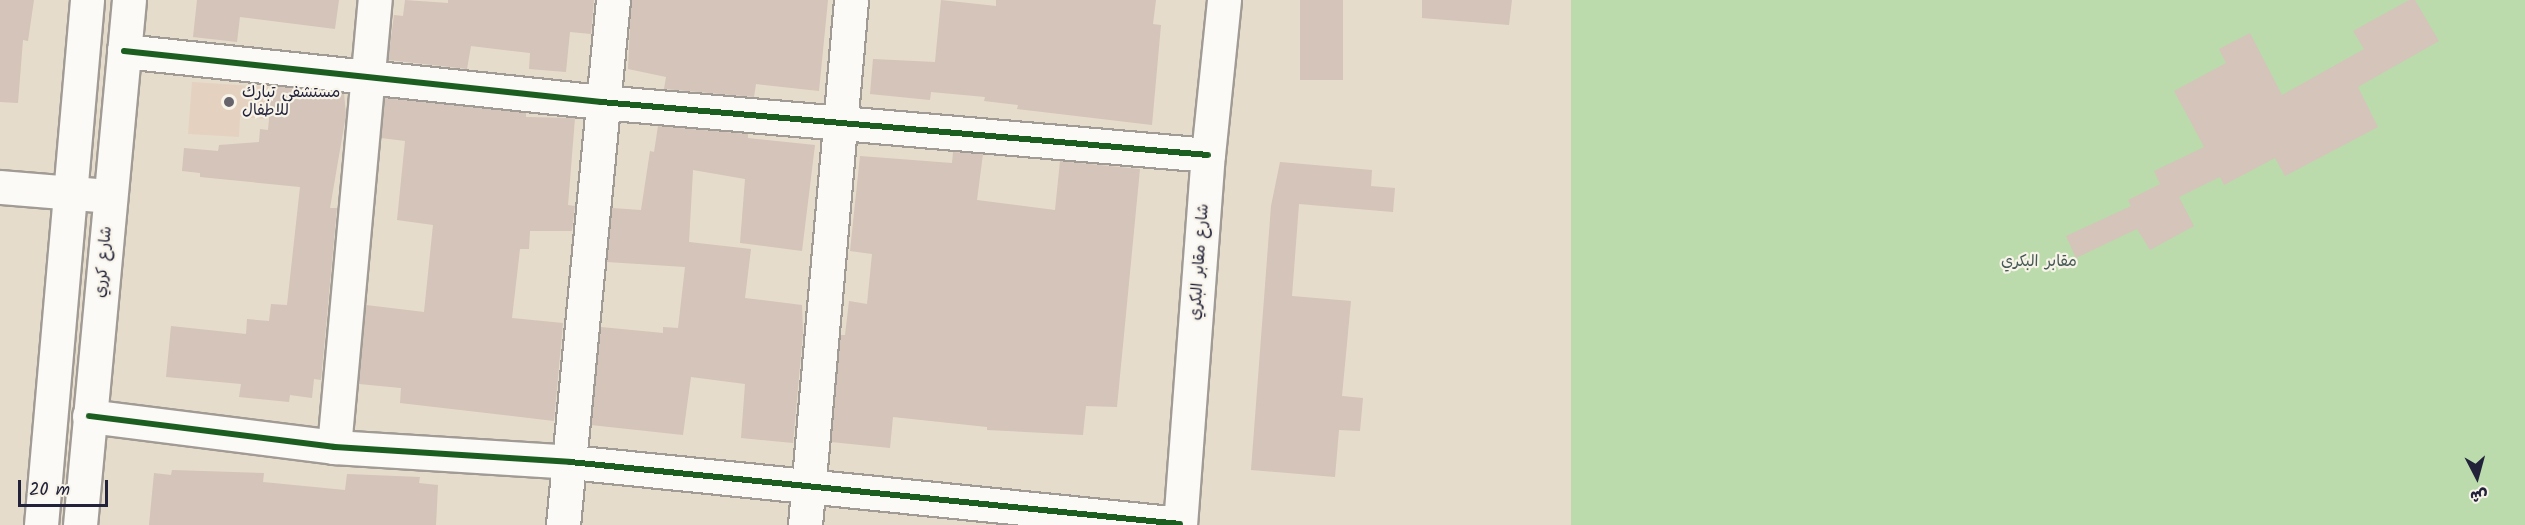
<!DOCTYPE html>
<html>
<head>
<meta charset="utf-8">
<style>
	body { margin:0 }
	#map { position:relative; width:2525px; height:525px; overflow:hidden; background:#e6dccb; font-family:Kalam,"Playpen Sans Arabic",sans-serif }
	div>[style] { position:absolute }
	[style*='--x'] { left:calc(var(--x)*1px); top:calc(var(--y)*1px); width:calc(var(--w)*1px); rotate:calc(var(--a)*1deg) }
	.built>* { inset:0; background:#e5d1bf }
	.green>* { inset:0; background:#bbdbac; transform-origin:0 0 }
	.building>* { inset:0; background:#d4c4b9; transform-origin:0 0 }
	.roads { filter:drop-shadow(2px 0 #a19b95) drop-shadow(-2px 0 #a19b95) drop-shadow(0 2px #a19b95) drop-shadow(0 -2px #a19b95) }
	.street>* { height:33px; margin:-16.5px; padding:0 16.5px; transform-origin:16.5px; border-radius:16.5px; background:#fbfaf7 }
	.secondary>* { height:33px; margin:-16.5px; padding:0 16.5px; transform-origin:16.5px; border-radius:16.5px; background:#fbfaf7 }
	.cycleway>* { height:6px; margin:-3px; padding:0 3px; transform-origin:3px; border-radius:3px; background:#1b5e20 }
	.dots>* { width:16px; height:16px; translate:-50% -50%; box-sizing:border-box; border:3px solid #f7f3e8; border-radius:50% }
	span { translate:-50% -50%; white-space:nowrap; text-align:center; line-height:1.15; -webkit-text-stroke:4.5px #f7f3e8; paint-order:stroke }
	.poi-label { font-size:16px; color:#22223b }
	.left { translate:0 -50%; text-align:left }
	.street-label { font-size:16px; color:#22223b }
	.park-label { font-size:16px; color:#455955 }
	.north { position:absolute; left:2447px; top:447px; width:60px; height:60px; -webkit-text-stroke:4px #f7f3e8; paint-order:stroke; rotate:174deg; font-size:16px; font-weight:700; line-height:24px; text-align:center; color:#22223b }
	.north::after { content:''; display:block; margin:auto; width:21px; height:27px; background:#22223b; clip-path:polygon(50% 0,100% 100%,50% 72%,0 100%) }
	.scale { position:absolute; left:18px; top:480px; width:90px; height:27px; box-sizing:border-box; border:3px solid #22223b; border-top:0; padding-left:8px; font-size:18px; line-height:21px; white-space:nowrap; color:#22223b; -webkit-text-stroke:4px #f7f3e8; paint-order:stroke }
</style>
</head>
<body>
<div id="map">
	<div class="built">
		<i style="clip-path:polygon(192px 82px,269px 87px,267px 119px,240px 117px,239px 137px,188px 134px)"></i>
	</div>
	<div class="green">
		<i style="left:1571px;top:0;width:954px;height:526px"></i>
	</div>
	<div class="building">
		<i style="clip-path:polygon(0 0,34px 0,28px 41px,23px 40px,18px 103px,0 102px)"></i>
		<i style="clip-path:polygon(197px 0,339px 0,335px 29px,240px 17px,237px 42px,193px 37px)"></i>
		<i style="clip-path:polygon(405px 0,448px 3px,448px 0,594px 0,591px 34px,570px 32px,566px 72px,529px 69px,530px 53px,471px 46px,467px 69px,388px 60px,394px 15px,403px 16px)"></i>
		<i style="clip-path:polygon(631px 0,828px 0,819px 91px,756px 84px,754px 97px,664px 89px,666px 77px,628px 69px)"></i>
		<i style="clip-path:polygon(941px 0,996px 6px,996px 0,1156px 0,1153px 24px,1161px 25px,1152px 125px,1017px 109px,1018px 105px,984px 101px,985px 97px,931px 92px,930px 100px,870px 94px,873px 59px,935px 62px)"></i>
		<i style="left:1300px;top:0;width:43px;height:80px"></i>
		<i style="clip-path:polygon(1422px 0,1512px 0,1509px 25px,1422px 18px)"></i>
		<i style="clip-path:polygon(2409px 0,2415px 0,2439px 41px,2358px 87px,2378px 127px,2285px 176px,2275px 158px,2224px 185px,2220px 177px,2179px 197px,2194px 226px,2150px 250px,2137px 229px,2076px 258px,2066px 236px,2131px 206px,2128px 200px,2160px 184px,2154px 171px,2204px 147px,2174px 91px,2226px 63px,2219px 49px,2250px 33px,2282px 95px,2364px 49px,2353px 31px)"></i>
		<i style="clip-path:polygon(272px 86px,344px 93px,346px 115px,330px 208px,337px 208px,321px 380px,314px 379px,312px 398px,290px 395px,289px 402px,239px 397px,241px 384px,166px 377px,171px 326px,246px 334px,247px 319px,269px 321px,271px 304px,287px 305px,300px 187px,200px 177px,200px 173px,182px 171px,184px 148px,218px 151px,219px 145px,259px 142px,260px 129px,268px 130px)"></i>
		<i style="clip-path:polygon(385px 98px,526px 113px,526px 117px,575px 118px,568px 205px,575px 206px,572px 231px,530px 231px,529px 249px,520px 249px,512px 318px,563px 323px,554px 421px,400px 403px,401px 388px,359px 384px,366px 305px,424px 312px,433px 225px,397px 220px,405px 141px,381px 138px)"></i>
		<i style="clip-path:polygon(658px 126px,748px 134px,748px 138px,815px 145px,802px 251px,740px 243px,745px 179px,693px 170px,689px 242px,751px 249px,745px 298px,802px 305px,803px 333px,793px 443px,741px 438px,745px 384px,691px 377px,683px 435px,591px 425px,601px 327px,663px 333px,663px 327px,678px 328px,685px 267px,607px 262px,612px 208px,641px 210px,650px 151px,654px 152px)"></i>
		<i style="clip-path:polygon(953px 152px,983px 154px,977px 200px,1055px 210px,1060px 161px,1140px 169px,1117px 407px,1086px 406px,1083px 435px,987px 430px,987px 427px,893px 417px,890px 448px,831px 442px,840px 335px,845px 335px,849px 301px,867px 304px,872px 254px,850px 251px,860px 156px,952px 163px)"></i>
		<i style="clip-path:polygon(1280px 162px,1372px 170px,1371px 186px,1395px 188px,1393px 212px,1299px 204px,1292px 296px,1351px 301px,1342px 396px,1363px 398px,1360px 431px,1339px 430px,1335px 477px,1251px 470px,1271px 206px)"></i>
		<i style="clip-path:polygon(172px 470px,264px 473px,263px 482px,345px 490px,347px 474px,420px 477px,419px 483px,438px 485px,436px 525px,149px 525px,154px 473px,171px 475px)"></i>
	</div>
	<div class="roads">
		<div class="street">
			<i style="--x:124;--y:51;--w:480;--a:6.1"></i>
			<i style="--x:601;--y:102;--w:609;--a:4.99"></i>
			<i style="--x:0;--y:187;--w:110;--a:4.7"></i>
			<i style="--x:89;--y:416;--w:247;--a:7.2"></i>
			<i style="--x:334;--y:447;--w:236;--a:3.6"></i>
			<i style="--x:570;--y:462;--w:613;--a:5.8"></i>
			<i style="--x:334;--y:447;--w:449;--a:-84.8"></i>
			<i style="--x:563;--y:525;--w:527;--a:-84.56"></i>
			<i style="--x:805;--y:525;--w:527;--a:-84.99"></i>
		</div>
		<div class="secondary">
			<i style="--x:41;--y:525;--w:527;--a:-84.99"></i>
			<i style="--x:80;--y:525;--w:527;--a:-84.67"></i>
			<i style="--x:1180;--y:525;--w:371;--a:-85.7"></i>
			<i style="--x:1208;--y:155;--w:156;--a:-84.1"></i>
		</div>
	</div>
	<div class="cycleway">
		<i style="--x:124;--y:51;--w:480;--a:6.1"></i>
		<i style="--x:601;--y:102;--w:609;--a:4.99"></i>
		<i style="--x:89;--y:416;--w:247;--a:7.2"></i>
		<i style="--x:334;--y:447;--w:236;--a:3.6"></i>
		<i style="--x:570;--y:462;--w:613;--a:5.8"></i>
	</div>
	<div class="dots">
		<i style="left:229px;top:102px;background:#67636d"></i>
	</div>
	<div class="poi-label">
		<span class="left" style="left:242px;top:102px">مستشفى تبارك<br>للاطفال</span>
	</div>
	<div class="street-label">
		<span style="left:104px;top:262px;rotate:-85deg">شارع كرري</span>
		<span style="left:1200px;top:262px;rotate:-86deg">شارع مقابر البكري</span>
	</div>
	<div class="park-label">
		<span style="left:2039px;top:262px">مقابر البكري</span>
	</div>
	<div class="north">ش</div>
	<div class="scale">20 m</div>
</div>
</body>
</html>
